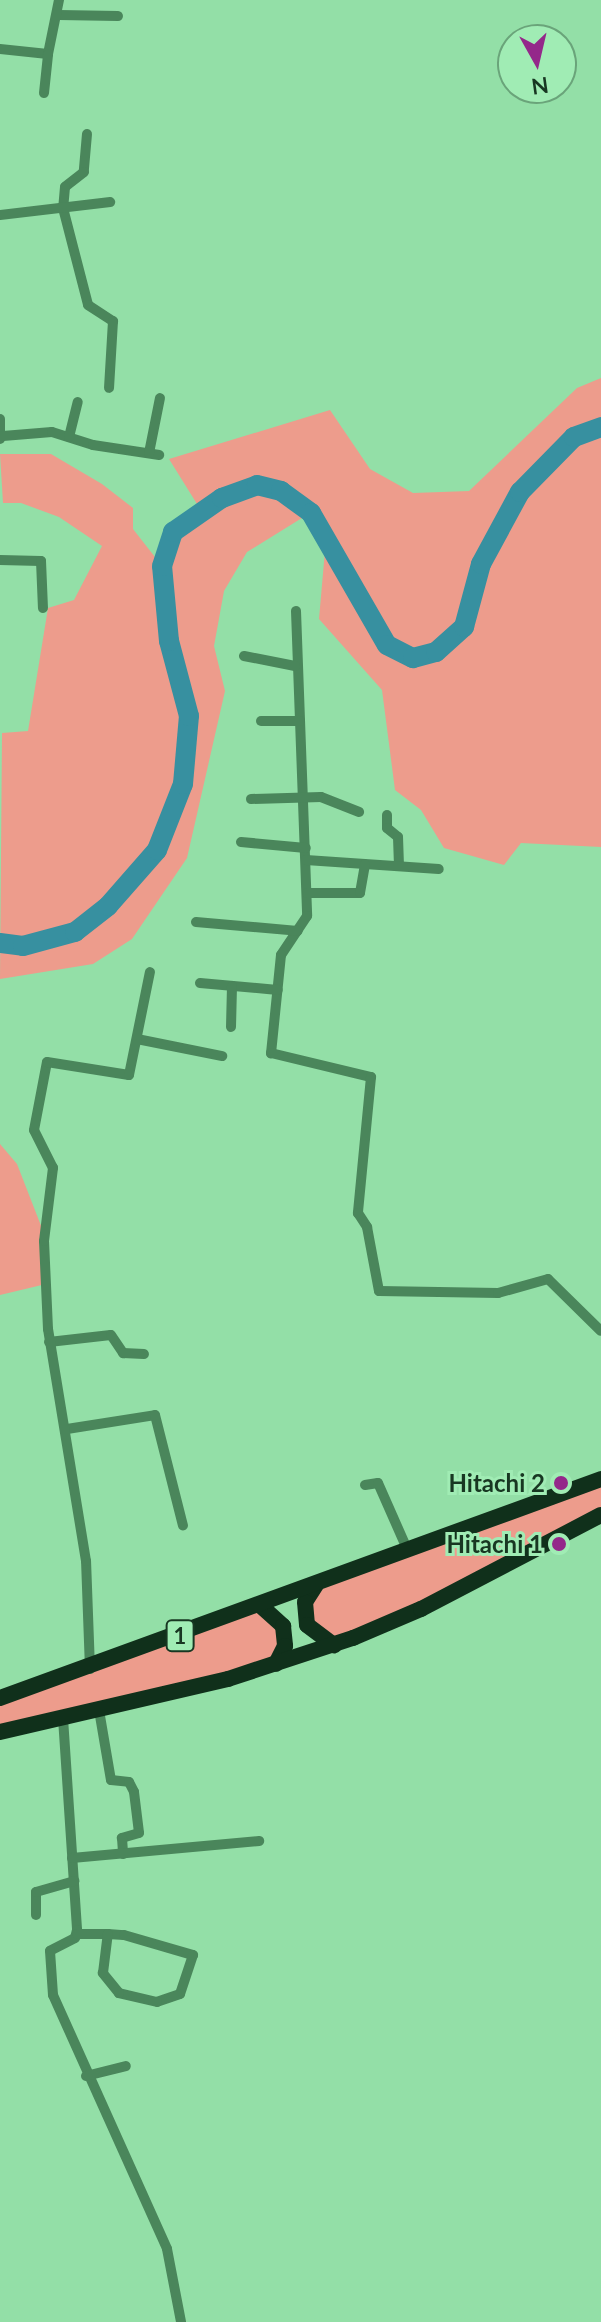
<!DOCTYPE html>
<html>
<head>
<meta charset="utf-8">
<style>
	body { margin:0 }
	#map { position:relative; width:601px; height:2322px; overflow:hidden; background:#93dfa7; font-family:Lato,sans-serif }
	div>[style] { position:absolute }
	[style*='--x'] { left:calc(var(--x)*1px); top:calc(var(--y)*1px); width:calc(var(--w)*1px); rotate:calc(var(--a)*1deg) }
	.green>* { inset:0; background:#ed9c8c }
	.river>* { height:20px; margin:-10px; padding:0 10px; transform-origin:10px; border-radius:10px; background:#3790a0 }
	.minor>* { height:10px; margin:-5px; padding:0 5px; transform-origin:5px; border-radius:5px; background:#4a865b }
	.trunk>* { height:16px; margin:-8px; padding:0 8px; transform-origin:8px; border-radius:8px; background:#10301b }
	.dots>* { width:22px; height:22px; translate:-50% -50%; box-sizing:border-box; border:4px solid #a0ecb4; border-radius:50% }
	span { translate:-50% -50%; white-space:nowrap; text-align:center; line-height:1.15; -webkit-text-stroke:6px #a0ecb4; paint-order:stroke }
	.shield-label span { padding:2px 6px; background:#a0ecb4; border:2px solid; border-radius:6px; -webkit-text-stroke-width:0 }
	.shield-label { font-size:22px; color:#183722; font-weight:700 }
	.poi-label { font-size:24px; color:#183722; font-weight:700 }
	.right { translate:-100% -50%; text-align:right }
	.north { position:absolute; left:497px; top:24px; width:80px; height:80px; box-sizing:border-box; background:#a0ecb4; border:2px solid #6aa47a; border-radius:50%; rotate:172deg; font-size:22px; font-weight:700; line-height:32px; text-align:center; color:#183722 }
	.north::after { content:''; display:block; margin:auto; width:28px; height:36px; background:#94288a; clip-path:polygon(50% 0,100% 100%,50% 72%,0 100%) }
</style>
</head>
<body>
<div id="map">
	<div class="green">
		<i style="clip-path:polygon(601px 378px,601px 847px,521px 843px,504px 865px,444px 848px,421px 810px,395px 790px,382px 690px,319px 619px,326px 539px,310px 513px,247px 552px,224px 591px,214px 646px,225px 691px,187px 858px,132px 939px,93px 964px,0 979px,2px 733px,28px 731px,48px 608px,74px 600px,102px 546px,59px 517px,21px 503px,3px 503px,0 454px,51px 454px,102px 484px,133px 508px,133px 529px,162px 566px,173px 532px,202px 512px,169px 459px,330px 410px,370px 469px,413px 493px,469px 491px,577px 388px)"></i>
		<i style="clip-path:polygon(0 1144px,17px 1164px,45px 1236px,46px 1284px,0 1295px)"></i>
		<i style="clip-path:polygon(601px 1479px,601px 1515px,421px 1609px,322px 1641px,305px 1602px,309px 1592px)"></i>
		<i style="clip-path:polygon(261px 1606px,283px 1626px,276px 1664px,0 1732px,0 1698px)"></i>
	</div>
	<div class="river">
		<i style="--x:0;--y:943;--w:23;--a:7"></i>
		<i style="--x:23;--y:946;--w:54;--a:-15.1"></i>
		<i style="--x:75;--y:932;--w:42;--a:-38.2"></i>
		<i style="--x:108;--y:906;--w:74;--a:-48.8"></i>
		<i style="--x:157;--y:850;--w:71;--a:-68.5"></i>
		<i style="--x:183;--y:784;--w:68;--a:-85"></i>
		<i style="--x:189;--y:716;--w:78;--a:-104.9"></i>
		<i style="--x:169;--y:641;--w:75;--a:-95.3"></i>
		<i style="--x:162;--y:566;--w:36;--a:-72"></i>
		<i style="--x:173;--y:532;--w:60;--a:-34.8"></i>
		<i style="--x:222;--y:498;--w:37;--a:-20"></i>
		<i style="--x:257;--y:485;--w:25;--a:14"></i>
		<i style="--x:281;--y:491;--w:37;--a:36"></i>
		<i style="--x:311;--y:513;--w:152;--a:60.1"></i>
		<i style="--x:387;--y:645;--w:29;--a:27"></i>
		<i style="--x:413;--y:658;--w:24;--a:-15"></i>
		<i style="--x:436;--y:652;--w:38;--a:-42"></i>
		<i style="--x:464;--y:627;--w:65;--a:-74.9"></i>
		<i style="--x:481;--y:564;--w:82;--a:-61.6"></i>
		<i style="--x:520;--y:492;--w:77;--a:-45.5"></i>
		<i style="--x:574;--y:437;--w:29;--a:-20"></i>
	</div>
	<div class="minor">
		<i style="--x:59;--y:15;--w:59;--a:1"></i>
		<i style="--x:0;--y:49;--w:48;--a:5.9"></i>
		<i style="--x:48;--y:54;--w:55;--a:-78.5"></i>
		<i style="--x:44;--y:93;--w:39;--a:-84"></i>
		<i style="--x:87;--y:134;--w:38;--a:95"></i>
		<i style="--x:84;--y:172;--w:24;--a:142"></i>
		<i style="--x:65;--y:187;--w:21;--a:95"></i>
		<i style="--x:63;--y:208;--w:100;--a:75.5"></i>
		<i style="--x:88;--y:305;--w:30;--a:33"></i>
		<i style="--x:113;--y:321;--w:67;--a:93.4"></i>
		<i style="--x:0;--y:215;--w:111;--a:-6.7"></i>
		<i style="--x:0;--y:419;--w:20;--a:90"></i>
		<i style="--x:3;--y:436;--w:49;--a:-4.7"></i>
		<i style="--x:52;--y:432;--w:43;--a:17.6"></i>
		<i style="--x:93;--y:445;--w:67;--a:8.6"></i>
		<i style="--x:69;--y:437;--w:36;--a:-76"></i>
		<i style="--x:149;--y:453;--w:56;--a:-78.7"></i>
		<i style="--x:0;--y:560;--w:41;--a:1.4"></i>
		<i style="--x:41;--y:561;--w:47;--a:87.6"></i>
		<i style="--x:296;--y:611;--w:305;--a:87.9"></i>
		<i style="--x:307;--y:916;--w:47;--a:123.7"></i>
		<i style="--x:281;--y:955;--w:99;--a:95.8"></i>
		<i style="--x:271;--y:1053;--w:103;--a:13.5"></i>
		<i style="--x:371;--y:1077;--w:137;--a:95.5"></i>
		<i style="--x:358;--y:1213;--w:17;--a:57"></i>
		<i style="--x:367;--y:1227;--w:65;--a:79.4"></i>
		<i style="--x:379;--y:1291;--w:119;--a:1"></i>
		<i style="--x:498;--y:1293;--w:52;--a:-15.6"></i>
		<i style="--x:548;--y:1279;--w:74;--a:44.5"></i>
		<i style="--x:244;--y:656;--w:52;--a:11.1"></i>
		<i style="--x:261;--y:721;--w:39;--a:0"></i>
		<i style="--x:251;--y:799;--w:70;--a:-1.6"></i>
		<i style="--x:321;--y:797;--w:41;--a:21.5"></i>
		<i style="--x:387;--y:815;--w:13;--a:90"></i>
		<i style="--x:387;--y:828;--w:14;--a:39"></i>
		<i style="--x:398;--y:837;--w:29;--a:88"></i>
		<i style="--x:241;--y:842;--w:65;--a:5.3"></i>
		<i style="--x:306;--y:860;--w:133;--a:3.9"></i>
		<i style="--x:307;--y:893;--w:53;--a:0"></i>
		<i style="--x:360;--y:893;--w:29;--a:-80"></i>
		<i style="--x:196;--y:922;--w:102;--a:5"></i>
		<i style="--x:200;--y:983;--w:78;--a:5.1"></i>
		<i style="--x:231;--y:1027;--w:41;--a:-88.6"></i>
		<i style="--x:137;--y:1039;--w:87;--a:11.3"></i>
		<i style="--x:49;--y:1342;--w:62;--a:-6.4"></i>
		<i style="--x:111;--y:1335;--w:22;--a:56"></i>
		<i style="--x:123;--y:1353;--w:21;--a:3"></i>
		<i style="--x:67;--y:1429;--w:89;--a:-9"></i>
		<i style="--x:155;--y:1415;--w:114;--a:75.8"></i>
		<i style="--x:365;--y:1485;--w:13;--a:-9"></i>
		<i style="--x:378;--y:1483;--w:74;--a:66.2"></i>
		<i style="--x:90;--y:1669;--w:108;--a:-92.1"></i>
		<i style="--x:86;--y:1561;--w:235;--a:-99.3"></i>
		<i style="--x:48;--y:1329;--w:88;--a:-92.6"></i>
		<i style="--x:44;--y:1241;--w:74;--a:-83"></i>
		<i style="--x:53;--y:1168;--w:42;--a:-116.6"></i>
		<i style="--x:34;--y:1130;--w:69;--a:-79.2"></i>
		<i style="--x:47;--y:1062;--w:83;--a:9"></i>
		<i style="--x:129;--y:1075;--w:105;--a:-78.5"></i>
		<i style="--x:99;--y:1710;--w:71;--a:80.3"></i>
		<i style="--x:111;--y:1780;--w:18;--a:6"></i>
		<i style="--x:129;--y:1782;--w:11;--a:63"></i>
		<i style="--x:134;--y:1792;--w:41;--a:83"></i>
		<i style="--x:139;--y:1833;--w:18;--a:164"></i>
		<i style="--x:122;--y:1838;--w:16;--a:86"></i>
		<i style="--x:63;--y:1718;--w:212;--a:86.2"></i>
		<i style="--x:77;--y:1930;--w:8;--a:104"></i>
		<i style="--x:75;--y:1938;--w:28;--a:153"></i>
		<i style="--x:50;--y:1951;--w:44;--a:86.1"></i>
		<i style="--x:53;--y:1995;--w:278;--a:65.8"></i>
		<i style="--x:167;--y:2249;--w:74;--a:79.1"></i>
		<i style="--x:72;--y:1858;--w:188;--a:-5.2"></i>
		<i style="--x:36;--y:1915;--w:23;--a:-90"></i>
		<i style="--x:36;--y:1892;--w:40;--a:-16"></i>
		<i style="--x:77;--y:1934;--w:31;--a:0"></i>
		<i style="--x:108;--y:1934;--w:16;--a:4"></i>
		<i style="--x:124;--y:1935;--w:72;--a:16.2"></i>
		<i style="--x:193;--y:1955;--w:41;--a:108.4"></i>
		<i style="--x:180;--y:1994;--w:24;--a:161"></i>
		<i style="--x:157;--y:2002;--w:39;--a:-167"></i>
		<i style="--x:119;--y:1993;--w:26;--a:-129"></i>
		<i style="--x:103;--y:1973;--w:39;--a:-83"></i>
		<i style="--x:86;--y:2076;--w:41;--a:-14"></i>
	</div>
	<div class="trunk">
		<i style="--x:316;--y:1585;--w:20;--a:123"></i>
		<i style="--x:305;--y:1602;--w:23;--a:85"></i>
		<i style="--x:307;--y:1625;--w:34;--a:37"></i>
		<i style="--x:261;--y:1606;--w:30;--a:42"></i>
		<i style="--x:283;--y:1626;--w:20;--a:84"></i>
		<i style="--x:285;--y:1646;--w:20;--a:117"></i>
		<i style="--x:0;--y:1698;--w:640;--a:-20.02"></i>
		<i style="--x:0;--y:1732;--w:234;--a:-13.1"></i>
		<i style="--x:228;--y:1679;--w:132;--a:-18.2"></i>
		<i style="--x:353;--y:1638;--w:74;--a:-23.1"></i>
		<i style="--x:421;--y:1609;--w:203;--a:-27.6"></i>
	</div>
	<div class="dots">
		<i style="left:561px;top:1483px;background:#94288a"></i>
		<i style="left:559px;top:1544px;background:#94288a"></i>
	</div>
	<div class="shield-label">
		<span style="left:180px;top:1636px">1</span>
	</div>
	<div class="poi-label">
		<span class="right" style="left:545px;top:1483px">Hitachi 2</span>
		<span class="right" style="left:543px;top:1544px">Hitachi 1</span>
	</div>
	<div class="north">N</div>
</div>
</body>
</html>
